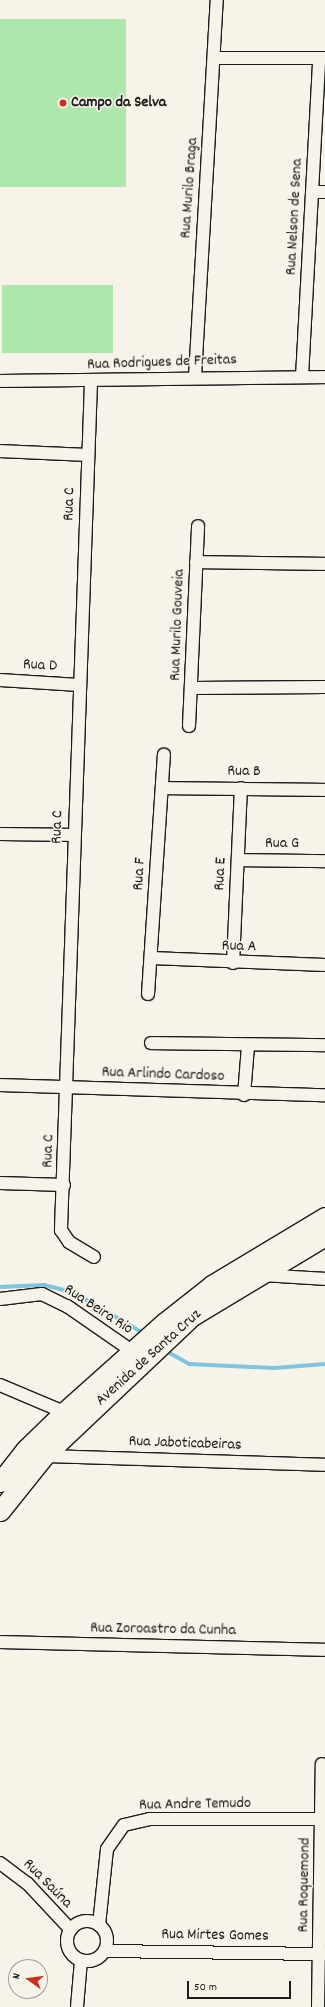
<!DOCTYPE html>
<html>
<head>
<meta charset="utf-8">
<style>
	body { margin:0 }
	#map { position:relative; width:325px; height:2007px; overflow:hidden; background:#f7f3e8; font-family:Dekko,sans-serif }
	div>[style] { position:absolute }
	[style*='--x'] { left:calc(var(--x)*1px); top:calc(var(--y)*1px); width:calc(var(--w)*1px); rotate:calc(var(--a)*1deg) }
	.green>* { inset:0; background:#aee7ab; transform-origin:0 0 }
	.stream>* { height:4px; margin:-2px; padding:0 2px; transform-origin:2px; border-radius:2px; background:#7ec5df }
	.roads { filter:drop-shadow(1px 0 #1c1c1c) drop-shadow(-1px 0 #1c1c1c) drop-shadow(0 1px #1c1c1c) drop-shadow(0 -1px #1c1c1c) }
	.minor>* { height:12px; margin:-6px; padding:0 6px; transform-origin:6px; border-radius:6px; background:#f7f3e8 }
	.minor>.ring { margin:-6px; padding:0; box-sizing:content-box; background:none; border:12px solid #f7f3e8; border-radius:50% }
	.primary>* { height:19px; margin:-9.5px; padding:0 9.5px; transform-origin:9.5px; border-radius:9.5px; background:#f7f3e8 }
	.dots>* { width:11px; height:11px; translate:-50% -50%; box-sizing:border-box; border:2px solid #f7f3e8; border-radius:50% }
	span { translate:-50% -50%; white-space:nowrap; text-align:center; line-height:1.15; -webkit-text-stroke:3px #f7f3e8; paint-order:stroke }
	.poi-label { font-size:16px; color:#1c1c1c; font-weight:700 }
	.left { translate:0 -50%; text-align:left }
	.street-label { font-size:16px; color:#1c1c1c }
	.north { position:absolute; left:8px; top:1959px; width:40px; height:40px; box-sizing:border-box; background:#f7f3e8; border:1px solid #9f9d96; border-radius:50%; rotate:284deg; font-size:11px; font-weight:700; line-height:16px; text-align:center; color:#1c1c1c }
	.north::after { content:''; display:block; margin:auto; width:14px; height:18px; background:#c8321e; clip-path:polygon(50% 0,100% 100%,50% 72%,0 100%) }
	.scale { position:absolute; left:187px; top:1981px; width:104px; height:18px; box-sizing:border-box; border:2px solid #1c1c1c; border-top:0; padding-left:5px; font-size:12px; line-height:14px; white-space:nowrap; color:#1c1c1c; -webkit-text-stroke:3px #f7f3e8; paint-order:stroke }
</style>
</head>
<body>
<div id="map">
	<div class="green">
		<i style="left:126px;top:19px;width:168px;height:126px;rotate:90deg"></i>
		<i style="left:2px;top:285px;width:111px;height:68px"></i>
	</div>
	<div class="stream">
		<i style="--x:0;--y:1287;--w:44;--a:-2.6"></i>
		<i style="--x:44;--y:1285;--w:30;--a:14"></i>
		<i style="--x:73;--y:1292;--w:83;--a:30.3"></i>
		<i style="--x:164;--y:1350;--w:29;--a:29"></i>
		<i style="--x:189;--y:1364;--w:86;--a:2.7"></i>
		<i style="--x:275;--y:1368;--w:50;--a:-4.6"></i>
	</div>
	<div class="roads">
		<div class="minor">
			<i style="--x:214;--y:58;--w:111;--a:0"></i>
			<i style="--x:313;--y:192;--w:12;--a:0"></i>
			<i style="--x:195;--y:377;--w:378;--a:-86.7"></i>
			<i style="--x:302;--y:377;--w:319;--a:-86.9"></i>
			<i style="--x:0;--y:381;--w:325;--a:-0.7"></i>
			<i style="--x:91;--y:382;--w:849;--a:92.03"></i>
			<i style="--x:61;--y:1230;--w:14;--a:56"></i>
			<i style="--x:69;--y:1242;--w:29;--a:31"></i>
			<i style="--x:0;--y:451;--w:88;--a:2.6"></i>
			<i style="--x:196;--y:562;--w:129;--a:0.9"></i>
			<i style="--x:0;--y:680;--w:79;--a:3.6"></i>
			<i style="--x:192;--y:688;--w:133;--a:-0.4"></i>
			<i style="--x:189;--y:726;--w:200;--a:-87.4"></i>
			<i style="--x:162;--y:788;--w:163;--a:0.7"></i>
			<i style="--x:0;--y:834;--w:73;--a:0.8"></i>
			<i style="--x:238;--y:860;--w:87;--a:0.7"></i>
			<i style="--x:151;--y:958;--w:174;--a:2.3"></i>
			<i style="--x:233;--y:963;--w:175;--a:-87.4"></i>
			<i style="--x:148;--y:994;--w:240;--a:-86.2"></i>
			<i style="--x:151;--y:1043;--w:174;--a:0.7"></i>
			<i style="--x:0;--y:1085;--w:325;--a:1.8"></i>
			<i style="--x:244;--y:1095;--w:49;--a:-85.3"></i>
			<i style="--x:0;--y:1183;--w:64;--a:1.8"></i>
			<i style="--x:260;--y:1275;--w:65;--a:3.5"></i>
			<i style="--x:0;--y:1299;--w:42;--a:-6.8"></i>
			<i style="--x:42;--y:1294;--w:28;--a:26"></i>
			<i style="--x:67;--y:1306;--w:79;--a:34.7"></i>
			<i style="--x:0;--y:1385;--w:69;--a:22.9"></i>
			<i style="--x:44;--y:1456;--w:281;--a:1.8"></i>
			<i style="--x:0;--y:1642;--w:325;--a:1.4"></i>
			<i style="--x:0;--y:1863;--w:34;--a:37"></i>
			<i style="--x:27;--y:1883;--w:64;--a:46.9"></i>
			<i class="ring" style="left:67px;top:1921px;width:28px;height:28px"></i>
			<i style="--x:99;--y:1925;--w:76;--a:-84"></i>
			<i style="--x:107;--y:1849;--w:29;--a:-55"></i>
			<i style="--x:124;--y:1825;--w:27;--a:-13"></i>
			<i style="--x:150;--y:1819;--w:175;--a:0"></i>
			<i style="--x:105;--y:1951;--w:220;--a:0.8"></i>
			<i style="--x:77;--y:2007;--w:47;--a:-85.1"></i>
			<i style="--x:318;--y:2007;--w:243;--a:-89.1"></i>
		</div>
		<div class="primary">
			<i style="--x:0;--y:1482;--w:42;--a:-51.8"></i>
			<i style="--x:26;--y:1449;--w:53;--a:-44.2"></i>
			<i style="--x:64;--y:1412;--w:134;--a:-41.7"></i>
			<i style="--x:164;--y:1323;--w:61;--a:-38.4"></i>
			<i style="--x:212;--y:1285;--w:132;--a:-31"></i>
			<i style="--x:0;--y:1511;--w:70;--a:-51.3"></i>
			<i style="--x:44;--y:1456;--w:204;--a:-43.4"></i>
			<i style="--x:192;--y:1316;--w:155;--a:-31"></i>
		</div>
	</div>
	<div class="dots">
		<i style="left:63px;top:103px;background:#c8321e"></i>
	</div>
	<div class="poi-label">
		<span class="left" style="left:71px;top:103px">Campo da Selva</span>
	</div>
	<div class="street-label">
		<span style="left:190px;top:188px;rotate:-86deg">Rua Murilo Braga</span>
		<span style="left:295px;top:217px;rotate:-87deg">Rua Nelson de Sena</span>
		<span style="left:162px;top:363px;rotate:-2deg">Rua Rodrigues de Freitas</span>
		<span style="left:70px;top:504px;rotate:-88deg">Rua C</span>
		<span style="left:178px;top:625px;rotate:-88deg">Rua Murilo Gouveia</span>
		<span style="left:40px;top:666px;rotate:3deg">Rua D</span>
		<span style="left:244px;top:772px;rotate:1deg">Rua B</span>
		<span style="left:58px;top:827px;rotate:-88deg">Rua C</span>
		<span style="left:282px;top:844px">Rua G</span>
		<span style="left:140px;top:874px;rotate:-86deg">Rua F</span>
		<span style="left:221px;top:874px;rotate:-87deg">Rua E</span>
		<span style="left:239px;top:947px;rotate:2deg">Rua A</span>
		<span style="left:163px;top:1075px;rotate:2deg">Rua Arlindo Cardoso</span>
		<span style="left:49px;top:1151px;rotate:-88deg">Rua C</span>
		<span style="left:98px;top:1310px;rotate:33deg">Rua Beira Rio</span>
		<span style="left:149px;top:1358px;rotate:-42deg">Avenida de Santa Cruz</span>
		<span style="left:185px;top:1444px;rotate:2deg">Rua Jaboticabeiras</span>
		<span style="left:163px;top:1630px;rotate:1deg">Rua Zoroastro da Cunha</span>
		<span style="left:195px;top:1805px;rotate:-1deg">Rua Andre Temudo</span>
		<span style="left:47px;top:1884px;rotate:45deg">Rua Saúna</span>
		<span style="left:305px;top:1885px;rotate:-89deg">Rua Roquemond</span>
		<span style="left:215px;top:1936px;rotate:1deg">Rua Mirtes Gomes</span>
	</div>
	<div class="north">N</div>
	<div class="scale">50 m</div>
</div>
</body>
</html>
